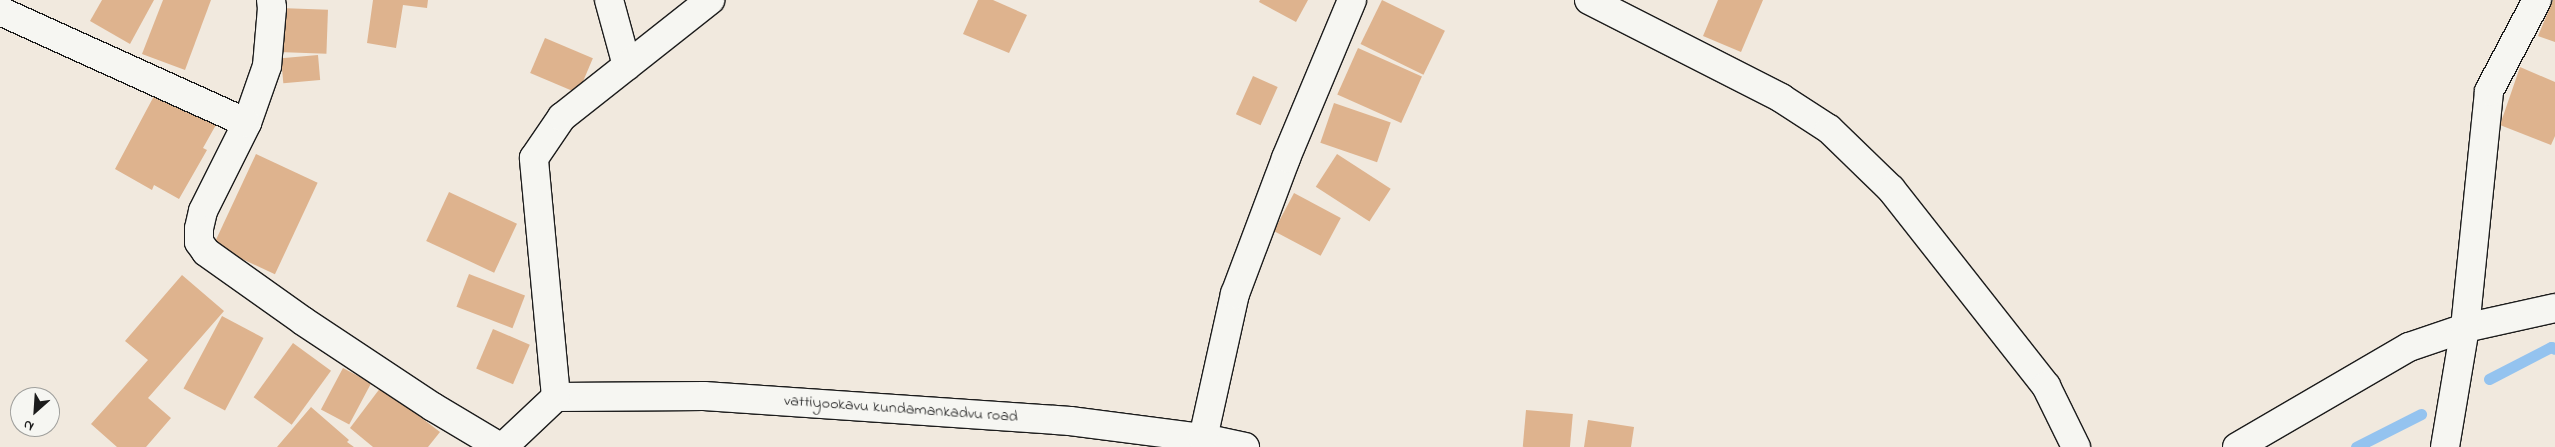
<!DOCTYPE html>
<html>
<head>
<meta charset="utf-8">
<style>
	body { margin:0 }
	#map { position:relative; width:2555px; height:447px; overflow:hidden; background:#f1e9de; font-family:"Indie Flower",sans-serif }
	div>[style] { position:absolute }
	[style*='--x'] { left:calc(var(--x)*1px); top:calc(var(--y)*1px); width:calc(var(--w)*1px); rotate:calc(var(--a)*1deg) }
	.stream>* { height:11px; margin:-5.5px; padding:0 5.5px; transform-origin:5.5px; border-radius:5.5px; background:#94c3ef }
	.building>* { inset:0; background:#deb38e; transform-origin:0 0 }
	.roads { filter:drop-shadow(1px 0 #1c1c1c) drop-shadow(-1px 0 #1c1c1c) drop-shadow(0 1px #1c1c1c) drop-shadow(0 -1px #1c1c1c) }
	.minor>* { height:28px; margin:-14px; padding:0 14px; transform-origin:14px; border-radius:14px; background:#f6f6f2 }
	span { translate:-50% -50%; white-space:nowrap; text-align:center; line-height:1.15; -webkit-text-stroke:4.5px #f6f6f2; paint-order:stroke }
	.street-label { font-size:16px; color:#1c1c1c }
	.north { position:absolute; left:10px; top:387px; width:50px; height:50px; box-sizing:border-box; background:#f6f6f2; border:1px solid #9f9f9c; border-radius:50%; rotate:206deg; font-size:14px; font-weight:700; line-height:20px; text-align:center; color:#1c1c1c }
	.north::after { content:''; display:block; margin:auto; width:18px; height:22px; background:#1c1c1c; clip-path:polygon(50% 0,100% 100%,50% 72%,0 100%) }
</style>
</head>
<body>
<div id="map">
	<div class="stream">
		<i style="--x:2489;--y:379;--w:70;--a:-27.3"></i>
		<i style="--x:2551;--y:347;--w:4;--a:27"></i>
		<i style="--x:2356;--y:447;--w:73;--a:-26.9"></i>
	</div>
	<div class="building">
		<i style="clip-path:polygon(102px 0,154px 0,130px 44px,90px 21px)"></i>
		<i style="clip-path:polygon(163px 0,211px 0,185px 70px,142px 54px)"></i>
		<i style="clip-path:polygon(373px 0,428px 0,427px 8px,403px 5px,396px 48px,367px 43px)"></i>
		<i style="clip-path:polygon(978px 0,993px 0,1027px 15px,1009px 53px,963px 34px)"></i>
		<i style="clip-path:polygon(1260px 0,1308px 0,1296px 22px,1259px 2px)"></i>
		<i style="left:1382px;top:0;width:70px;height:49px;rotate:26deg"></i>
		<i style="clip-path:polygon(1718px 0,1763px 0,1741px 52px,1703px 36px)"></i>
		<i style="clip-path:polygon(2553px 0,2555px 0,2555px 42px,2538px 36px)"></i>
		<i style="left:280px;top:8px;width:48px;height:44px;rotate:2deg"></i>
		<i style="left:545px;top:38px;width:52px;height:38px;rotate:23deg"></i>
		<i style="left:1358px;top:48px;width:70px;height:51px;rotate:24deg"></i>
		<i style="left:318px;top:55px;width:25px;height:37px;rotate:85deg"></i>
		<i style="clip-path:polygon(2520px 67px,2555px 82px,2555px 136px,2551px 145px,2500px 125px)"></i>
		<i style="left:1253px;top:76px;width:27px;height:42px;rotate:24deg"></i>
		<i style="clip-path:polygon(154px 96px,217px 123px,203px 148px,207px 150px,179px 199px,154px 185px,152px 190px,115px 169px)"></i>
		<i style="left:1334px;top:103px;width:60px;height:42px;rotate:19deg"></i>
		<i style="left:256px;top:154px;width:68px;height:101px;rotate:25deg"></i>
		<i style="left:1337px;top:154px;width:64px;height:39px;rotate:33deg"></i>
		<i style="left:449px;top:192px;width:75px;height:54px;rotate:25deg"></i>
		<i style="left:1294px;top:193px;width:53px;height:43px;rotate:28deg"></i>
		<i style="left:469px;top:274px;width:60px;height:35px;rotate:21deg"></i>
		<i style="clip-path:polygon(182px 275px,224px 311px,148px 398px,171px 418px,146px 447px,117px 447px,91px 424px,148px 360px,125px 341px)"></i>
		<i style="left:222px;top:316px;width:47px;height:82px;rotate:28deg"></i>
		<i style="left:493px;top:329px;width:40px;height:43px;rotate:23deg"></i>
		<i style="left:293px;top:343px;width:47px;height:67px;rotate:36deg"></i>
		<i style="left:343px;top:368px;width:32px;height:47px;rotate:28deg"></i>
		<i style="clip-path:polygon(381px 387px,440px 432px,428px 447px,373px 447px,350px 428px)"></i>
		<i style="clip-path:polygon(311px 407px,349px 440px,347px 442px,354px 447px,277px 447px)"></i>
		<i style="left:1526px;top:410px;width:47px;height:37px;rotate:5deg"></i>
		<i style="clip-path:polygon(1588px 420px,1634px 427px,1631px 447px,1584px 447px)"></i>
	</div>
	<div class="roads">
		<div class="minor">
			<i style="--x:271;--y:0;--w:8;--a:83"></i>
			<i style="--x:272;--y:8;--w:58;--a:94.9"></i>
			<i style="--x:267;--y:66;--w:60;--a:109.3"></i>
			<i style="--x:247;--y:123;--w:98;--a:116.6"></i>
			<i style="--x:203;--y:211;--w:18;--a:103"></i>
			<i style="--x:199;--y:229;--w:13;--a:90"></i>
			<i style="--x:199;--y:242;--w:12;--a:55"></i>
			<i style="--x:206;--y:252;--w:119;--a:35.4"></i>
			<i style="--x:303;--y:321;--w:156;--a:33.5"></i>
			<i style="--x:433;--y:407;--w:78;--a:30.8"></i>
			<i style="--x:609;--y:0;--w:68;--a:74.7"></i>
			<i style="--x:1589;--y:0;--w:216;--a:27"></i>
			<i style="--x:1781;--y:98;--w:57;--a:32.9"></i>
			<i style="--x:1829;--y:129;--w:86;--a:44.1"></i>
			<i style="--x:1891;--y:189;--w:251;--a:51.8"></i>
			<i style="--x:2046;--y:386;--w:68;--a:63.8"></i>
			<i style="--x:0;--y:11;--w:271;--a:24.4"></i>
			<i style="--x:556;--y:397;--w:148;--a:-0.4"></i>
			<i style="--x:704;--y:396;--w:367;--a:3.9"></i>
			<i style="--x:1070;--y:421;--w:134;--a:7.3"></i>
			<i style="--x:1203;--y:438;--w:43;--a:12.1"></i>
			<i style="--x:503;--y:447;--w:73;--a:-43.3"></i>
			<i style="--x:556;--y:397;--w:240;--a:-95.3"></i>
			<i style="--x:534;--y:158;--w:50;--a:-55.7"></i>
			<i style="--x:562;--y:117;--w:189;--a:-38.3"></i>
			<i style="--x:1203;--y:447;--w:9;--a:-90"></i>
			<i style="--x:1203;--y:438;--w:148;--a:-77.5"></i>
			<i style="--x:1235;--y:294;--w:145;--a:-69.4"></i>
			<i style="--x:1286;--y:158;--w:171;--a:-67.3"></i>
			<i style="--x:2237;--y:447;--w:199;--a:-30.2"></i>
			<i style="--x:2409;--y:347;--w:59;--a:-18.7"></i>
			<i style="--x:2465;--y:328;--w:92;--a:-12.5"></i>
			<i style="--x:2445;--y:447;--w:121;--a:-80.5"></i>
			<i style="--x:2465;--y:328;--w:238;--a:-84.2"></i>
			<i style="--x:2489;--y:91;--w:103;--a:-62.2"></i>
		</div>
	</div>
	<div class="street-label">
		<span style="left:901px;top:409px;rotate:4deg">vattiyookavu kundamankadvu road</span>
	</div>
	<div class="north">N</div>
</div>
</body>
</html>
